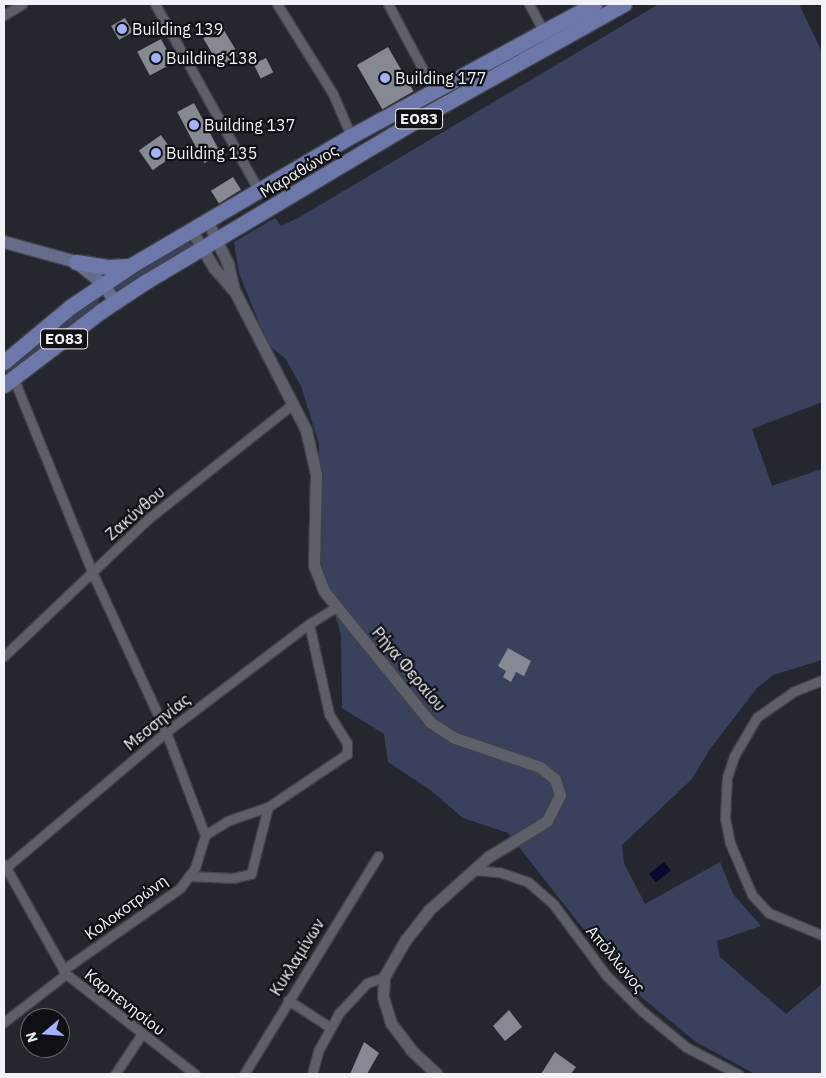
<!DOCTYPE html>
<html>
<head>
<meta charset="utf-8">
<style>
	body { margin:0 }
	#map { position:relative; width:826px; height:1078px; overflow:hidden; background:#25272f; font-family:"IBM Plex Sans",sans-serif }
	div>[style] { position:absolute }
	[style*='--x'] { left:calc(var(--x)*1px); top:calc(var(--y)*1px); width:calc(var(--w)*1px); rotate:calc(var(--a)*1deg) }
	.green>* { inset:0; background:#3a415d }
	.water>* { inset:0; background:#080831; transform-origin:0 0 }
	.building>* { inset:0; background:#868892; transform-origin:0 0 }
	.roads { filter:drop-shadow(1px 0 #404248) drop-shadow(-1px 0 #404248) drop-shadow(0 1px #404248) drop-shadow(0 -1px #404248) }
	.minor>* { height:9px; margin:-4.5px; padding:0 4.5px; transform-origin:4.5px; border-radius:4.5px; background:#5e6069 }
	.tertiary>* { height:11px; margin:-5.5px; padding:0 5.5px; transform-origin:5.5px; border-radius:5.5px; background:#5e6069 }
	.secondary>* { height:12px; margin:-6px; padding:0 6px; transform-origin:6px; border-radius:6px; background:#666c8a }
	.primary>* { height:15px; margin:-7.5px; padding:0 7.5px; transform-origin:7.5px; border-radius:7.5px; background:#6e77aa }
	.dots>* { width:14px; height:14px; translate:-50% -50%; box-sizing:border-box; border:2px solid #0f1014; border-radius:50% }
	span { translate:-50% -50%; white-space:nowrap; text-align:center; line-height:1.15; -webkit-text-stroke:4.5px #0f1014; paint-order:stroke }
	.shield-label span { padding:1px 4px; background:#0f1014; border:1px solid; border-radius:4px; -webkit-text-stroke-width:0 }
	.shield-label { font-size:15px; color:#f2f3f8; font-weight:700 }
	.poi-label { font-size:16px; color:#f2f3f8 }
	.left { translate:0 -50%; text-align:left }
	.street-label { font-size:16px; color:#f2f3f8 }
	.frame { position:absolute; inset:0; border:5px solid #f2f3f8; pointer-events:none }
	.north { position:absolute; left:20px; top:1008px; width:50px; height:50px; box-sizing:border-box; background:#0f1014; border:1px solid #6a6b6f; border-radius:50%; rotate:252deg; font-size:14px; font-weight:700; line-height:20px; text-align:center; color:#f2f3f8 }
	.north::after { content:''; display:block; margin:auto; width:18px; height:22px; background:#a2b2fd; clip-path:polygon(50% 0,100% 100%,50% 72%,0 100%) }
</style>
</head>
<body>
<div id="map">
	<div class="green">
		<i style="clip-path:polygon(659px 4px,799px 4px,822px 52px,822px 402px,752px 429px,772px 486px,822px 469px,822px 660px,773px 675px,757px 688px,710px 749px,692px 779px,622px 845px,624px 863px,645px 904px,720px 862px,733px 894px,761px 926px,717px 941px,720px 957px,786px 1014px,822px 984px,822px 1074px,755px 1074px,696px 1042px,628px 986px,508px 833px,463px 818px,429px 789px,388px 762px,384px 734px,342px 708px,341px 635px,319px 562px,319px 444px,301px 386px,285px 358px,268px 345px,239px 273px,234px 242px,275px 218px,281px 226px,298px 218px)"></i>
		<i style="clip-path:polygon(187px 241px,193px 245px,120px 290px,114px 289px,115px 284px,137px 270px)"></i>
		<i style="clip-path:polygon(95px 298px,99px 299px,98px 305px,7px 374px,4px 370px,41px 337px)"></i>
	</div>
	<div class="water">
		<i style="left:664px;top:862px;width:11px;height:19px;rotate:52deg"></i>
	</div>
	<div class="building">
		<i style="left:125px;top:18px;width:16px;height:16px;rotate:60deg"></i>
		<i style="left:222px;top:27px;width:33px;height:22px;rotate:59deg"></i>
		<i style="left:161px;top:39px;width:27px;height:27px;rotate:62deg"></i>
		<i style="left:388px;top:47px;width:51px;height:36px;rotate:60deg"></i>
		<i style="left:266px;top:58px;width:16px;height:14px;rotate:63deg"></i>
		<i style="left:194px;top:103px;width:58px;height:19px;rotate:62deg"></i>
		<i style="left:161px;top:135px;width:24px;height:27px;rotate:55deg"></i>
		<i style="left:233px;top:177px;width:15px;height:26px;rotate:58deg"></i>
		<i style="clip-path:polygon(508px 648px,531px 661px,524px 676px,516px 672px,511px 682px,503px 677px,506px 671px,498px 666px)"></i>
		<i style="clip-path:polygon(509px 1010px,522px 1027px,505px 1041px,493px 1026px)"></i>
		<i style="clip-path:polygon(364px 1042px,379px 1053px,367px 1074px,350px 1074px)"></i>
		<i style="clip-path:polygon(555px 1052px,576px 1067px,571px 1074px,541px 1074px)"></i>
	</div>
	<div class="roads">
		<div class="minor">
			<i style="--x:155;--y:4;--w:214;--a:60.9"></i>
			<i style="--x:277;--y:4;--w:106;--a:58.1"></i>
			<i style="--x:333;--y:94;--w:46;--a:66.8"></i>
			<i style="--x:388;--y:4;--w:100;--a:61.9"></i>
			<i style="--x:529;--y:4;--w:32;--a:62"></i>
			<i style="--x:4;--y:15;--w:21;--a:-31"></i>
			<i style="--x:13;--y:377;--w:210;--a:67.9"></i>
			<i style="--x:92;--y:572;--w:176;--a:65.2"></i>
			<i style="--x:166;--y:732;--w:110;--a:69.3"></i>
			<i style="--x:4;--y:656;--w:199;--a:-43.6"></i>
			<i style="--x:148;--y:519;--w:186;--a:-38.5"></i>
			<i style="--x:822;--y:680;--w:31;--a:158"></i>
			<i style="--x:793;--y:692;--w:44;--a:145.2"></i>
			<i style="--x:757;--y:717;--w:45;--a:120.5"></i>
			<i style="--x:734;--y:756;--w:22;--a:108"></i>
			<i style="--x:727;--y:777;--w:41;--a:92.8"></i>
			<i style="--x:725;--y:818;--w:25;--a:79"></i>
			<i style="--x:730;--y:843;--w:56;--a:67.1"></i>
			<i style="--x:752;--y:895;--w:25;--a:47"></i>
			<i style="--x:769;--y:913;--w:57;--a:22.5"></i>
			<i style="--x:4;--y:864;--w:126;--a:60.6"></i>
			<i style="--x:66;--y:974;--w:163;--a:37.8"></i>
			<i style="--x:4;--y:869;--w:212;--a:-40.2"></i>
			<i style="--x:166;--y:732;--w:179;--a:-37.1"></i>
			<i style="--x:309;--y:624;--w:32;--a:-32"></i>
			<i style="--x:474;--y:870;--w:25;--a:5"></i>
			<i style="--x:499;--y:872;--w:31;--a:19"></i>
			<i style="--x:528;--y:882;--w:35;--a:41"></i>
			<i style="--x:554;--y:905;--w:87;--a:53.4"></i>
			<i style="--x:606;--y:975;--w:51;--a:45"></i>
			<i style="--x:642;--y:1011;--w:57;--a:39.3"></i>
			<i style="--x:686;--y:1047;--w:59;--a:27.4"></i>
			<i style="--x:189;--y:876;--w:44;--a:2.6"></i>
			<i style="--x:233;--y:878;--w:18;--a:-13"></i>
			<i style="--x:251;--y:874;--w:69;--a:-75.8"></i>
			<i style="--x:63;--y:970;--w:143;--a:-35"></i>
			<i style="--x:180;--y:888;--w:25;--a:-53"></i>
			<i style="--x:195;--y:868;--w:34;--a:-73"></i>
			<i style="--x:205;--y:835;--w:26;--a:-32"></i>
			<i style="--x:227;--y:821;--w:43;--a:-18.9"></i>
			<i style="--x:268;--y:807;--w:95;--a:-33.9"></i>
			<i style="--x:347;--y:754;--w:11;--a:-90"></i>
			<i style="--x:347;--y:743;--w:34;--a:-122"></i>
			<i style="--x:329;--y:714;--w:92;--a:-102.5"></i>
			<i style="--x:288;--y:1000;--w:51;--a:33.1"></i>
			<i style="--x:4;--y:1022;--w:78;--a:-37.7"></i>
			<i style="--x:115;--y:1074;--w:47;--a:-56.3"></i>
			<i style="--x:244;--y:1074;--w:256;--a:-58.4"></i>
			<i style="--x:312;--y:1074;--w:24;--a:-75"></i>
			<i style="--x:318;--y:1051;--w:43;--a:-61.1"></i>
			<i style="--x:339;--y:1013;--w:41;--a:-47"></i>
			<i style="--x:367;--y:983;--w:18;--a:-19"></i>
		</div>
		<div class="tertiary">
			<i style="--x:208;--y:222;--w:47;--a:64.5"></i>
			<i style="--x:228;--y:264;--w:27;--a:77"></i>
			<i style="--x:192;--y:231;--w:43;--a:59.3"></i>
			<i style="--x:214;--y:268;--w:32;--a:49"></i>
			<i style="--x:235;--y:292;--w:155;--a:62.8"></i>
			<i style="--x:306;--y:430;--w:45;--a:77.2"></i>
			<i style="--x:316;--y:474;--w:91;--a:91.3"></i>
			<i style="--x:314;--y:565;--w:28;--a:69"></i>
			<i style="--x:324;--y:591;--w:169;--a:51"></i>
			<i style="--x:430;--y:722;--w:30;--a:33"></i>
			<i style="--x:455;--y:738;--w:90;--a:18.8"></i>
			<i style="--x:540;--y:767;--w:19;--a:39"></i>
			<i style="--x:555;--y:779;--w:17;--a:73"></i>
			<i style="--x:560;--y:795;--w:29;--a:117"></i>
			<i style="--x:547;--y:821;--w:69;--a:148.6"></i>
			<i style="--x:488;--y:857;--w:79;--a:138.1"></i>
			<i style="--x:429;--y:910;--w:37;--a:128"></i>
			<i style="--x:406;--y:939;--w:44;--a:120.1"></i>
			<i style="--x:384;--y:977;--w:20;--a:93"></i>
			<i style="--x:383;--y:997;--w:27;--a:73"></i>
			<i style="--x:391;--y:1023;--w:34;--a:53"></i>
			<i style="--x:411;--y:1050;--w:35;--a:43"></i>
		</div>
		<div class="secondary">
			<i style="--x:4;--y:242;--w:75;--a:15.5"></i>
			<i style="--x:76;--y:262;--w:35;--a:39"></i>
			<i style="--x:103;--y:284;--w:21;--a:55"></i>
		</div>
		<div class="primary">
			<i style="--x:76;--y:262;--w:32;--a:9"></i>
			<i style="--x:108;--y:267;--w:21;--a:-3"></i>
			<i style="--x:4;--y:362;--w:86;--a:-39.8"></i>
			<i style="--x:70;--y:307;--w:75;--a:-34.1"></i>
			<i style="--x:132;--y:265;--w:254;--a:-30.5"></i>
			<i style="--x:351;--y:136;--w:277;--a:-28.5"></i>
			<i style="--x:4;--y:385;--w:122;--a:-37.3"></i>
			<i style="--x:101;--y:311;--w:53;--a:-33.4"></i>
			<i style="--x:145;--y:282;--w:326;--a:-30.8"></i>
			<i style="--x:425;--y:115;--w:228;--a:-29.2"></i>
		</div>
	</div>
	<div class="dots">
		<i style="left:122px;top:29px;background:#a2b2fd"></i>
		<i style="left:156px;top:58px;background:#a2b2fd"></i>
		<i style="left:385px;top:78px;background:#a2b2fd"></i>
		<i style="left:194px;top:125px;background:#a2b2fd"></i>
		<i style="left:156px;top:153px;background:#a2b2fd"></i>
	</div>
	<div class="shield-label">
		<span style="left:419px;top:119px">ΕΟ83</span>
		<span style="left:64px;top:339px">ΕΟ83</span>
	</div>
	<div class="poi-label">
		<span class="left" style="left:132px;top:29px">Building 139</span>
		<span class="left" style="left:166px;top:58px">Building 138</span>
		<span class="left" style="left:395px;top:78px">Building 177</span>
		<span class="left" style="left:204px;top:125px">Building 137</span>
		<span class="left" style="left:166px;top:153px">Building 135</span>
	</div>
	<div class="street-label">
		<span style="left:299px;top:171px;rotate:-31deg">Μαραθώνος</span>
		<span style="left:135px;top:513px;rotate:-41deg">Ζακύνθου</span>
		<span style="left:409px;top:669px;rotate:50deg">Ρήγα Φεραίου</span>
		<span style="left:157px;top:722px;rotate:-39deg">Μεσσηνίας</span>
		<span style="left:126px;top:907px;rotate:-36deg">Κολοκοτρώνη</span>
		<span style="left:297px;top:957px;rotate:-58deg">Κυκλαμίνων</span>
		<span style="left:616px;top:959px;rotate:50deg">Απόλλωνος</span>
		<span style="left:125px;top:1002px;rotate:38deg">Καρπενησίου</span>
	</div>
	<div class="frame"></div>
	<div class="north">N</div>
</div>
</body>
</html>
